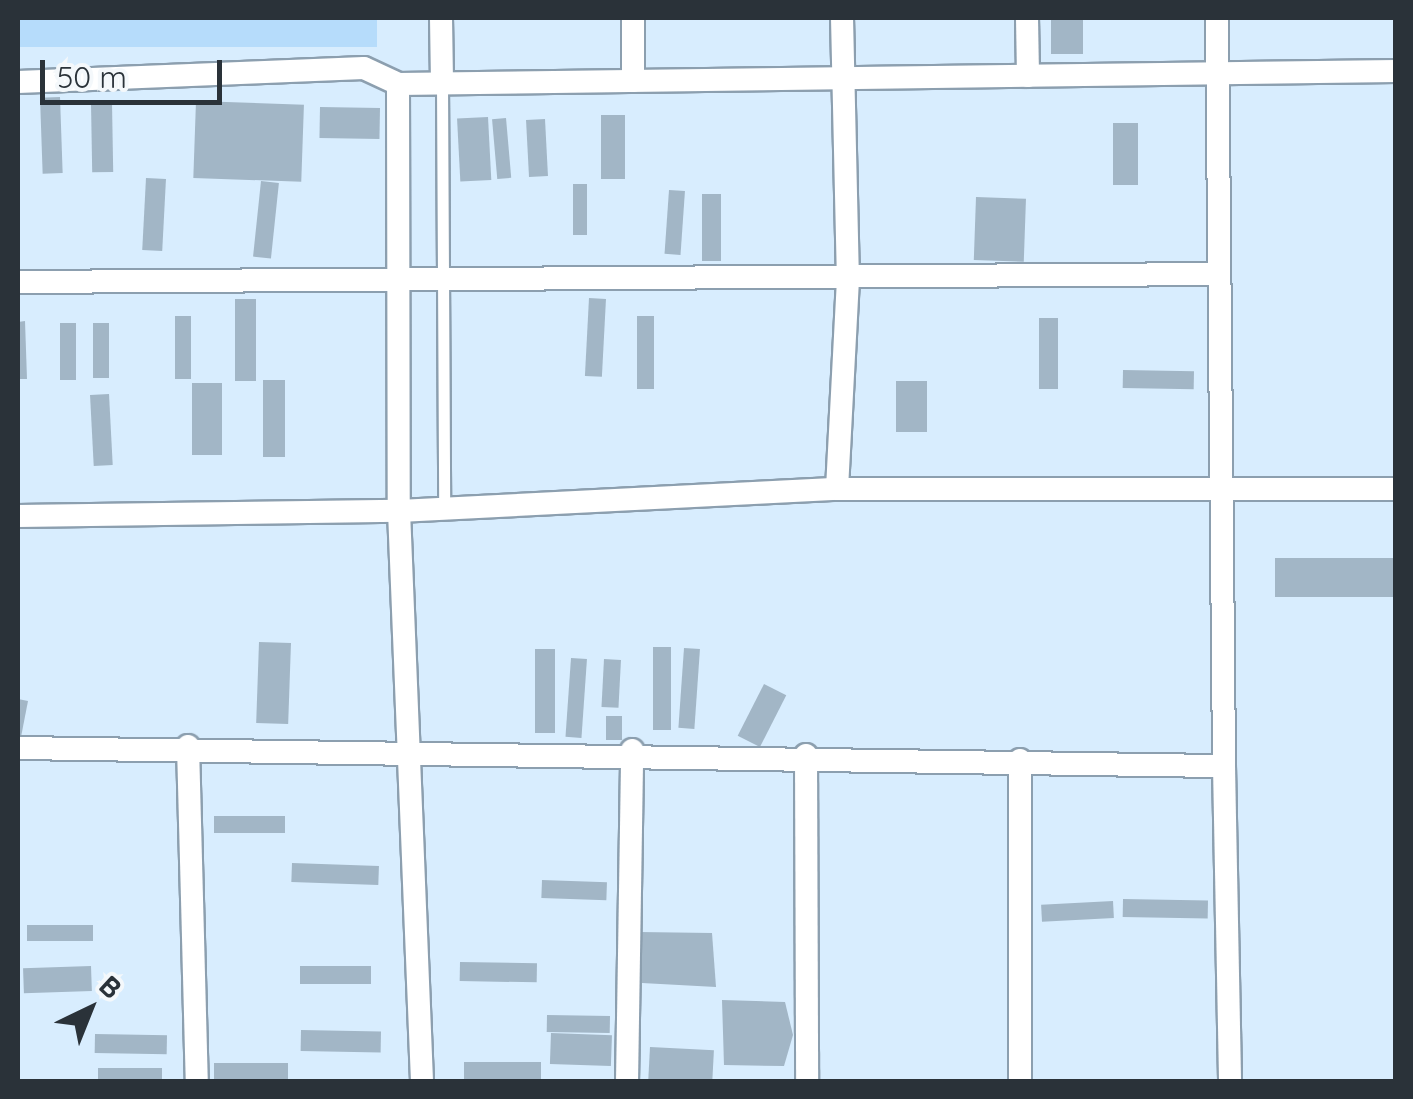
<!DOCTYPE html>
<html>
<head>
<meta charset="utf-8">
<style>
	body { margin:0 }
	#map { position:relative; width:1413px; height:1099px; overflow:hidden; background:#d8edfe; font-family:Quicksand,sans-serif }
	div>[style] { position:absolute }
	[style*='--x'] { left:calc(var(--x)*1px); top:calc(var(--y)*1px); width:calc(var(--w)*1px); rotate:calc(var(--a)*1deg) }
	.green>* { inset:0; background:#b6dcfb; transform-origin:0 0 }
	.building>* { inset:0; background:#a2b6c6; transform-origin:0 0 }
	.roads { filter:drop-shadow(2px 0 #8c9faf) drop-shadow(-2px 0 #8c9faf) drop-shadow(0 2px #8c9faf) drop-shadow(0 -2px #8c9faf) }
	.service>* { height:11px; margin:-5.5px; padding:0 5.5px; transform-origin:5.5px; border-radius:5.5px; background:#fff }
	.minor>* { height:22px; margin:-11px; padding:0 11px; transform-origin:11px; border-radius:11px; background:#fff }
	span { translate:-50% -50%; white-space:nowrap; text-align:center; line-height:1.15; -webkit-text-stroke:8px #f4f8fb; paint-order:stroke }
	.frame { position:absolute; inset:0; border:20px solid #2a3239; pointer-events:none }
	.north { position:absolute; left:40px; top:959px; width:100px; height:100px; -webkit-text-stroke:8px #f4f8fb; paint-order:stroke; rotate:43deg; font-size:28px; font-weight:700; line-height:40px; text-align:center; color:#2a3239 }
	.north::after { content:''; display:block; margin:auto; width:35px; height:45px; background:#2a3239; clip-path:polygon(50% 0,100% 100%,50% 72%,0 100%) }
	.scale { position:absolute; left:40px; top:60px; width:182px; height:45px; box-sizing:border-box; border:5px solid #2a3239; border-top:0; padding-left:12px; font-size:30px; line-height:35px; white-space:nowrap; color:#2a3239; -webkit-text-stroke:8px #f4f8fb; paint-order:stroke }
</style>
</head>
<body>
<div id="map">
	<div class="green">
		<i style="left:18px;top:18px;width:359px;height:29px"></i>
	</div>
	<div class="building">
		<i style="left:1051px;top:18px;width:32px;height:36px"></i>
		<i style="left:60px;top:97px;width:76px;height:20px;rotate:88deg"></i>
		<i style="left:196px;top:101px;width:108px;height:77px;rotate:2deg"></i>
		<i style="left:112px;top:103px;width:69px;height:21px;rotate:89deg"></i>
		<i style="left:320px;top:107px;width:60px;height:31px;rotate:1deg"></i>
		<i style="left:601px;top:115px;width:24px;height:64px"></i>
		<i style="left:488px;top:117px;width:63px;height:31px;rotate:87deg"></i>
		<i style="left:506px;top:118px;width:60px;height:14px;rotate:85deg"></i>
		<i style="left:545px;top:119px;width:57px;height:19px;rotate:87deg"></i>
		<i style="left:1113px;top:123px;width:25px;height:62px"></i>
		<i style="left:146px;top:178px;width:20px;height:72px;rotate:3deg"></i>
		<i style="left:261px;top:181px;width:18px;height:76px;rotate:6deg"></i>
		<i style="left:573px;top:184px;width:14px;height:51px"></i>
		<i style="left:669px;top:190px;width:16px;height:64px;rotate:4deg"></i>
		<i style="left:702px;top:194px;width:19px;height:67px"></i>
		<i style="left:976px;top:197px;width:50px;height:63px;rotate:2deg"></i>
		<i style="left:589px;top:298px;width:17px;height:78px;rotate:3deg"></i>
		<i style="left:235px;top:299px;width:21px;height:82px"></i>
		<i style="left:175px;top:316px;width:16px;height:63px"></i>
		<i style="left:637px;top:316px;width:17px;height:73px"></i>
		<i style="left:1039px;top:318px;width:19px;height:71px"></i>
		<i style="clip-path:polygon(25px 321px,27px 379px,18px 379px,18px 322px)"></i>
		<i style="left:60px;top:323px;width:16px;height:57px"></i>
		<i style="left:93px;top:323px;width:16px;height:55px"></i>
		<i style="left:1123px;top:370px;width:71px;height:18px;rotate:1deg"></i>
		<i style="left:263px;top:380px;width:22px;height:77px"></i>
		<i style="left:896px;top:381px;width:31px;height:51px"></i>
		<i style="left:192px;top:383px;width:30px;height:72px"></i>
		<i style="left:109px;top:394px;width:71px;height:19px;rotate:87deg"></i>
		<i style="left:1396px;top:558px;width:39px;height:121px;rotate:90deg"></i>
		<i style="left:259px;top:642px;width:32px;height:81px;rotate:2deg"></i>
		<i style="left:653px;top:647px;width:18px;height:83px"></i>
		<i style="left:684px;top:648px;width:16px;height:80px;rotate:4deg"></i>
		<i style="left:535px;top:649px;width:20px;height:84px"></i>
		<i style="left:571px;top:658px;width:16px;height:79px;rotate:4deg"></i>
		<i style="left:604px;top:659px;width:17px;height:48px;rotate:3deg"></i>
		<i style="left:764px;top:684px;width:25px;height:58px;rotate:27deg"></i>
		<i style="clip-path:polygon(18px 699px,28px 701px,21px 737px,18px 736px)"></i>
		<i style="left:606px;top:716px;width:16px;height:24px"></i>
		<i style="left:214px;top:816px;width:71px;height:17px"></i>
		<i style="left:292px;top:863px;width:87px;height:19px;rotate:2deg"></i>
		<i style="left:542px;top:880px;width:65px;height:18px;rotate:2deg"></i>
		<i style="left:1123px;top:899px;width:85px;height:18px;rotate:1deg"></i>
		<i style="left:1113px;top:901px;width:17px;height:72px;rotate:87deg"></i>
		<i style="left:27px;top:925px;width:66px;height:16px"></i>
		<i style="clip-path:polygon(639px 932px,712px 933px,716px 987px,642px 983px)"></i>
		<i style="left:460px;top:962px;width:77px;height:19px;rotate:1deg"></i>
		<i style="left:91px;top:966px;width:25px;height:68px;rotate:88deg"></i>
		<i style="left:371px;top:966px;width:18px;height:71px;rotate:90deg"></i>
		<i style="clip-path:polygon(722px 1000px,785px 1002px,793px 1035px,784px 1066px,724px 1065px)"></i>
		<i style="left:547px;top:1015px;width:63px;height:17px;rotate:1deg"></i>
		<i style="left:301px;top:1030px;width:80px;height:21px;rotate:1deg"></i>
		<i style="left:551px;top:1033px;width:61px;height:31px;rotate:2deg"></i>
		<i style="left:95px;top:1034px;width:72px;height:19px;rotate:1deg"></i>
		<i style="left:650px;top:1047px;width:64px;height:35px;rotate:3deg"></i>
		<i style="left:464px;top:1062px;width:77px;height:18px"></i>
		<i style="left:214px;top:1063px;width:74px;height:19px"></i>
		<i style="left:98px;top:1068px;width:64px;height:14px"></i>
	</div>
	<div class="roads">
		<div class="service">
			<i style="--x:442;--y:84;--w:425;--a:89.7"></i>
		</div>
		<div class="minor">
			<i style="--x:441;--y:18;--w:66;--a:89.1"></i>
			<i style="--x:633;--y:18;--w:63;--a:90"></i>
			<i style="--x:1027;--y:18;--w:58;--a:89"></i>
			<i style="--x:1217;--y:18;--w:748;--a:89.46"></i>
			<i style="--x:18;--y:82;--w:346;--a:-2.3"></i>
			<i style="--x:364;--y:68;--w:38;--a:25"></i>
			<i style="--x:398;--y:84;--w:998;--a:-0.75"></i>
			<i style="--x:398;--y:84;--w:427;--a:89.9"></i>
			<i style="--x:399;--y:511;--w:571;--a:87.69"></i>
			<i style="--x:18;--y:282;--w:1200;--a:-0.38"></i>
			<i style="--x:837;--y:489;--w:207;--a:-87"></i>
			<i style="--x:848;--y:282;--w:264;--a:-91.3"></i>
			<i style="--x:18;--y:516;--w:381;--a:-0.8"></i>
			<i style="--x:399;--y:511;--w:439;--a:-2.9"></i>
			<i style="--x:837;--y:489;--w:559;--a:0"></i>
			<i style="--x:188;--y:746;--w:336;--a:88.5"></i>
			<i style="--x:18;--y:748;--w:1206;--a:0.86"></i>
			<i style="--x:1224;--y:766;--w:316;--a:88.9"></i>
			<i style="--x:806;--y:755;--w:327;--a:89.8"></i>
			<i style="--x:627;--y:1082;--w:332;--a:-89.1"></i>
			<i style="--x:1020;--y:1082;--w:322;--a:-90"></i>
		</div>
	</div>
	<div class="frame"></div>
	<div class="north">B</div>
	<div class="scale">50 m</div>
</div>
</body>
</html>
